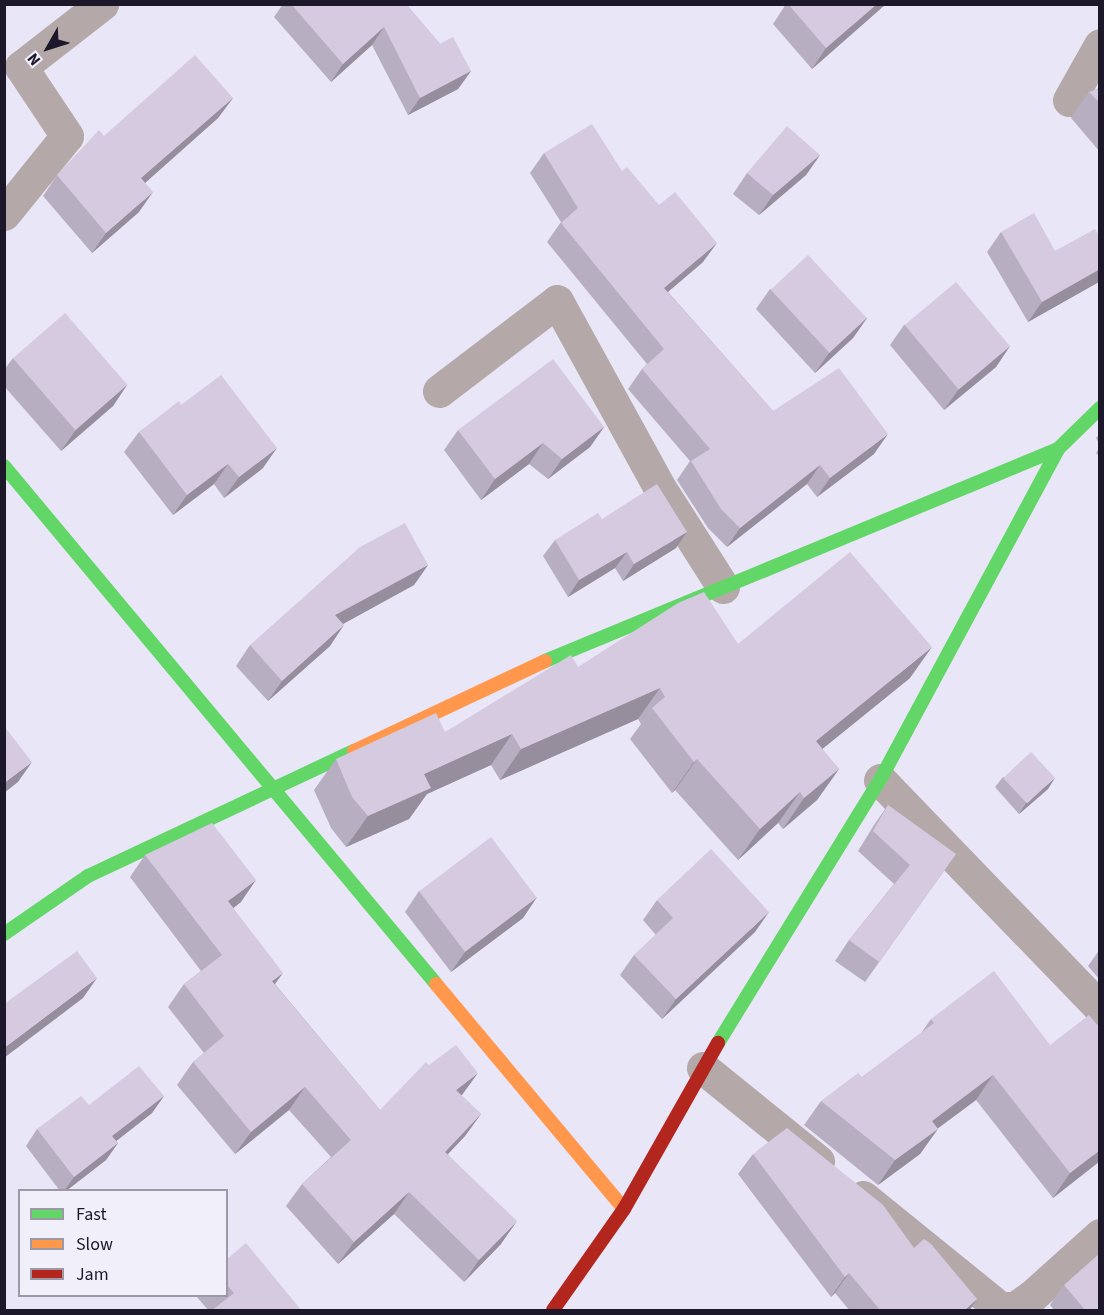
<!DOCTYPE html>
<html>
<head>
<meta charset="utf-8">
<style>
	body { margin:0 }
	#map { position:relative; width:1104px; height:1315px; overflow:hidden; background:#e9e6f7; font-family:"Source Sans 3",sans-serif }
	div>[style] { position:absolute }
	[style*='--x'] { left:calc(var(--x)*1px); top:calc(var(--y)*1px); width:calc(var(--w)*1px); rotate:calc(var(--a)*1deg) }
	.street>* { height:33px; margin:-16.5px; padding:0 16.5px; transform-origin:16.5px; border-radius:16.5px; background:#b4a9a8 }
	.fast>* { height:14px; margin:-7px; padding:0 7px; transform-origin:7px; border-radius:7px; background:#63d668 }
	.slow>* { height:14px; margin:-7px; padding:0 7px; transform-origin:7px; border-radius:7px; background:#ff974d }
	.jam>* { height:14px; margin:-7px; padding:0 7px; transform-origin:7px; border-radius:7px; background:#b3261e }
	.wall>* { inset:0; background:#b8aec1 }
	.shaded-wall>* { inset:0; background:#968d9d }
	.building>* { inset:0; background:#d6cae0; transform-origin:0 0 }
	span { translate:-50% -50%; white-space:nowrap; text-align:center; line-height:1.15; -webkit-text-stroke:4.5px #f1effa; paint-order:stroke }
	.frame { position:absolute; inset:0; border:6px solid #1c182a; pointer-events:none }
	.legend { position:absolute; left:18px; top:1189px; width:210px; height:108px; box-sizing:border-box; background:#f1effa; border:2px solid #9c99a7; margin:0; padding:8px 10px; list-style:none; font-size:18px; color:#1c182a }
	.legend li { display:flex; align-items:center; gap:12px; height:30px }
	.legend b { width:30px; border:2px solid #9c99a7 }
	.north { position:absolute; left:18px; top:18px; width:60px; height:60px; -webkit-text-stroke:4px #f1effa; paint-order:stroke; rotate:231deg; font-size:16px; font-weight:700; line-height:24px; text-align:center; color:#1c182a }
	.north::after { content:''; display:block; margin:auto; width:21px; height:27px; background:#1c182a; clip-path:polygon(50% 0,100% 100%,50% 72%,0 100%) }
</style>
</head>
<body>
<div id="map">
	<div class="street">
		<i style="--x:1069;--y:100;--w:63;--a:-60.6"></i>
		<i style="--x:4;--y:214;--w:100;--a:-51.1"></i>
		<i style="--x:67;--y:136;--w:83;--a:-123.7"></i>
		<i style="--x:21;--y:67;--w:103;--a:-37.9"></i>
		<i style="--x:439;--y:391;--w:148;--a:-37.3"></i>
		<i style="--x:557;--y:301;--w:210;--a:61.2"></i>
		<i style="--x:658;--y:485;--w:121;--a:57.5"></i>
		<i style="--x:880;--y:780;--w:317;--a:46"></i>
		<i style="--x:703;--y:1068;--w:148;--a:39"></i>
		<i style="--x:863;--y:1197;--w:176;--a:39"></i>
		<i style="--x:1000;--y:1308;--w:15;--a:0"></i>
		<i style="--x:1015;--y:1308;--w:19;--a:-35"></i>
		<i style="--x:1031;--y:1297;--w:93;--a:-41.9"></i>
	</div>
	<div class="fast">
		<i style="--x:4;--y:466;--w:674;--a:50.17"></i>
		<i style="--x:545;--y:661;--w:555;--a:-22.45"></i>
		<i style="--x:1058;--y:449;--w:59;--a:-44.3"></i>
		<i style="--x:4;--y:934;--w:102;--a:-34.6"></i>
		<i style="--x:88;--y:876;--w:294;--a:-25.2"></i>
		<i style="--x:718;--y:1043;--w:309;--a:-58.4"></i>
		<i style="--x:880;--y:780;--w:376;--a:-61.7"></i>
	</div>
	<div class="slow">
		<i style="--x:354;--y:751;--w:211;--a:-25.2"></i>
		<i style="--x:436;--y:984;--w:293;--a:50.1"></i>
	</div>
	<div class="jam">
		<i style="--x:553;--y:1310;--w:123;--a:-54.9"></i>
		<i style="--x:624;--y:1209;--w:191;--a:-60.5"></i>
	</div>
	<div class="wall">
		<i style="clip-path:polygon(283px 4px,406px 4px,440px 44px,471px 71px,458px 89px,408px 115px,372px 45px,331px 82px,274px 17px)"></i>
		<i style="clip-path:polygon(786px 4px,886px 4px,812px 69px,773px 24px)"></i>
		<i style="clip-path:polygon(1100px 85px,1100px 152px,1071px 118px,1089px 92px,1097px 89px)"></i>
		<i style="clip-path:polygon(233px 98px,218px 118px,145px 183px,139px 212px,92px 253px,43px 196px,57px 175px,104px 136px)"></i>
		<i style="clip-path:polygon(544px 153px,622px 171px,703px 262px,668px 292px,773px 411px,874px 454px,817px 497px,807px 484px,727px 547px,708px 528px,677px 480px,690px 461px,628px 389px,642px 369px,647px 364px,547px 242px,561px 222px,530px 173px)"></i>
		<i style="clip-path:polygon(820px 155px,806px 175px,759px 215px,733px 194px,747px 173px)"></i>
		<i style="clip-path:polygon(1001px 232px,1055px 251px,1100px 237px,1100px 281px,1028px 322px,987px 252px)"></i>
		<i style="clip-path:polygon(770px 289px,867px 318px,853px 338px,815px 373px,756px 309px)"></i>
		<i style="clip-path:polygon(904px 325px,1010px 346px,996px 367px,944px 410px,890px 345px)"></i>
		<i style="clip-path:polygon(13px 358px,127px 385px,113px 406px,61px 451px,4px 386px,4px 370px)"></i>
		<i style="clip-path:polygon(181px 405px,263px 468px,224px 498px,214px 484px,173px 515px,124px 452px,139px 432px)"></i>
		<i style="clip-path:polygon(604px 427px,590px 447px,548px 479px,529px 464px,481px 500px,444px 450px,458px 430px)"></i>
		<i style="clip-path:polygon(1100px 433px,1100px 445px,1096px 438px)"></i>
		<i style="clip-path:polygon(1100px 447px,1100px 457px,1096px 453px)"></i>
		<i style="clip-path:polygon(602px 519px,676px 548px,623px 581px,615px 568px,568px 597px,543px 556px,555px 540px)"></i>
		<i style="clip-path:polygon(428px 565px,414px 585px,343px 624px,330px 646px,268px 701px,236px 666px,250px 645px)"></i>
		<i style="clip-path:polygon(738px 644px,910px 678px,822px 749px,839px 769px,817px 800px,783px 829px,778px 823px,738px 860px,675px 790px,672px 793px,630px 739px,641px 724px,638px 719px,500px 780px,491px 765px,427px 794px,409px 819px,346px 847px,331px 828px,314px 790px,336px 759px,445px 732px,578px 667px)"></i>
		<i style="clip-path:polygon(1003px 777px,1048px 789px,1019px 814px,995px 787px)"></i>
		<i style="clip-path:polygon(888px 805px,956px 854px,865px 982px,835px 961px,849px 940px,894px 884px,858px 851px,874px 825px)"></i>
		<i style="clip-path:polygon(145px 855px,241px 902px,233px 908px,275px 984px,380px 1110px,462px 1096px,481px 1114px,465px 1136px,448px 1154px,501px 1244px,464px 1282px,394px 1214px,338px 1264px,286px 1206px,302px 1184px,331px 1157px,289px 1110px,235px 1154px,177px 1085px,193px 1062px,204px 1053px,168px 1007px,184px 984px,201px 971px,130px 877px)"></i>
		<i style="clip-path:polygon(419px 891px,537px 897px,523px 918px,451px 972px,405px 912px)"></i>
		<i style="clip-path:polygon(657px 900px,755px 932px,662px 1019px,620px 975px,634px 955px,656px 935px,643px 920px)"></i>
		<i style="clip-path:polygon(1100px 949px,1100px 980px,1088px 966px)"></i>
		<i style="clip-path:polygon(931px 1019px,1100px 1161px,1053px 1198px,976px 1100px,937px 1129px,920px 1154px,878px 1185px,804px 1125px,821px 1101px,862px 1077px,921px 1033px)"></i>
		<i style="clip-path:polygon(164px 1096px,152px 1113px,116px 1141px,118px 1143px,106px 1160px,66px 1191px,60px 1191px,26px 1146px,37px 1129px,89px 1105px)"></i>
		<i style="clip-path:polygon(753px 1154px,914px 1248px,977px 1299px,969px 1311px,850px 1311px,835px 1293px,831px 1297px,738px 1174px)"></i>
		<i style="clip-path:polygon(226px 1260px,302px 1311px,209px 1311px,196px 1296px,226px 1296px)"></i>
		<i style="clip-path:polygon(1064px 1285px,1100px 1311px,1055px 1311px,1050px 1305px)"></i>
	</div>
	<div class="shaded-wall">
		<i style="clip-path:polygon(877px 4px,886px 4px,812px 69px,826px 48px)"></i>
		<i style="clip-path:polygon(384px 27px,372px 45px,331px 82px,343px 64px)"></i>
		<i style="clip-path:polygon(471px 71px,458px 89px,408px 115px,420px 98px)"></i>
		<i style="clip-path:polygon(233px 98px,218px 118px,127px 199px,141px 178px)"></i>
		<i style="clip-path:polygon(820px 155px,806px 175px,759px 215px,773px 195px)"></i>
		<i style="clip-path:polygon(153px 192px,139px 212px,92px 253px,106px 233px)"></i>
		<i style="clip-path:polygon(717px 243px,703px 262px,650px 307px,664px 288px)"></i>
		<i style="clip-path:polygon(1100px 269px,1099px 282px,1028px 322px,1042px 302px)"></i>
		<i style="clip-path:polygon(867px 318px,853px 338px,815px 373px,829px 353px)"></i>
		<i style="clip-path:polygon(1010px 346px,996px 367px,944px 410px,958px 390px)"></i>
		<i style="clip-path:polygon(127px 385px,113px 406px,61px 451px,75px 431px)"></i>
		<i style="clip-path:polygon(604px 427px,590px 447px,548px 479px,562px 459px)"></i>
		<i style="clip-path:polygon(888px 434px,874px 454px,817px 497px,830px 478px)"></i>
		<i style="clip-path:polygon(543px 443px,529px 464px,481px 500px,495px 479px)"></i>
		<i style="clip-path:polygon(277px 448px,263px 468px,224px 498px,239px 477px)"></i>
		<i style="clip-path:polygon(228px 464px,214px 484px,173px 515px,187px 495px)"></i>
		<i style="clip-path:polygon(820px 465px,807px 484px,727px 547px,740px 528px)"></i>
		<i style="clip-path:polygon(687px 532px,676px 548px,623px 581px,634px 564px)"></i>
		<i style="clip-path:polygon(627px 552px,615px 568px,568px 597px,579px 580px)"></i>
		<i style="clip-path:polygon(428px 565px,414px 585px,321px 636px,335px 615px)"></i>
		<i style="clip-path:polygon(344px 625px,330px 646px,268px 701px,282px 681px)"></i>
		<i style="clip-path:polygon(932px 647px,910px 678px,794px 772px,816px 741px)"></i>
		<i style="clip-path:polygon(660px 688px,638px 719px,500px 780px,521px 749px)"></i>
		<i style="clip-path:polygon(512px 734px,491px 765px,427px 794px,409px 819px,346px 847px,368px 816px,424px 774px)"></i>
		<i style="clip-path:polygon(697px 759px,675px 790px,672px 793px,694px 762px)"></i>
		<i style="clip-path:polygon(32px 762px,18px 782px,4px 793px,4px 783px)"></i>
		<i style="clip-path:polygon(839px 769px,817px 800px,783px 829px,804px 798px)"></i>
		<i style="clip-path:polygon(1055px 778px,1048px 789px,1019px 814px,1026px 803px)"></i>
		<i style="clip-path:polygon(800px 792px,778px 823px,738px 860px,760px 829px)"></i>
		<i style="clip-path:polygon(256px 880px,241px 902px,213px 924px,228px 901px)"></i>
		<i style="clip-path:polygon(537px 897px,523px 918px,451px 972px,465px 952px)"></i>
		<i style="clip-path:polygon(769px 912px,755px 932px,662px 1019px,676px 999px)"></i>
		<i style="clip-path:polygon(283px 973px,267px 995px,272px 981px)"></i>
		<i style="clip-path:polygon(97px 978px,83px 998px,4px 1058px,4px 1048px)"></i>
		<i style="clip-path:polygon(478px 1073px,462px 1095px,440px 1112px,456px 1090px)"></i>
		<i style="clip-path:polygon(993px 1075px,976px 1100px,914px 1146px,932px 1121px)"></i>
		<i style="clip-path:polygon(305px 1087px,289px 1110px,235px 1154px,251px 1132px)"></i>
		<i style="clip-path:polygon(164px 1096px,152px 1113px,101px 1153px,112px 1136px)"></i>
		<i style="clip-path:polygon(481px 1114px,465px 1136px,429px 1174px,445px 1152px)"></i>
		<i style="clip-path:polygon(938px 1129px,920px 1154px,878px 1185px,895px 1160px)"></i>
		<i style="clip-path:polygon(118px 1143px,106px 1160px,66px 1191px,64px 1191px,74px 1177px)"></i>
		<i style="clip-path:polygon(1100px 1150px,1100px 1161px,1053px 1198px,1070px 1173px)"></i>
		<i style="clip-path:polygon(409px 1192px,394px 1214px,338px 1264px,354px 1242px)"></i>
		<i style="clip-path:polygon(517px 1221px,501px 1244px,464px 1282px,479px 1260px)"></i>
		<i style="clip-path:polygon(849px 1273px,835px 1293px,831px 1297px,845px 1277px)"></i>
		<i style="clip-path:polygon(977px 1299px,969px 1311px,964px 1311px)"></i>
	</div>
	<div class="building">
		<i style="clip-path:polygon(291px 4px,406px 4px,440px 44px,453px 37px,471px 71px,420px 98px,384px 27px,343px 64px)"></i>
		<i style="clip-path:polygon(788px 4px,877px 4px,826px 48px)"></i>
		<i style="clip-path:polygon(195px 55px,233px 98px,141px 178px,153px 192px,106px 233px,57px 175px,99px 130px,104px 136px)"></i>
		<i style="clip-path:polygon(1100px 86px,1100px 103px,1089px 92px,1098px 89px)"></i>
		<i style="clip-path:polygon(592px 124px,622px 171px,627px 167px,659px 205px,675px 192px,717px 243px,664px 288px,773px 411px,839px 368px,888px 434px,830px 478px,820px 465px,740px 528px,721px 509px,691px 461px,710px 449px,642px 369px,664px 349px,561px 223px,578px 208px,544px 153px)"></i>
		<i style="clip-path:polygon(787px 126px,820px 155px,773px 195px,747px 173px)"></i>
		<i style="clip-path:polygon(1034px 213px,1055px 251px,1095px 229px,1100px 237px,1100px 269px,1042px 302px,1001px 232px)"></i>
		<i style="left:808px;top:255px;width:86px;height:51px;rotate:47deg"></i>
		<i style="left:956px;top:282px;width:84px;height:67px;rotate:50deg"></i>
		<i style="left:65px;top:313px;width:95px;height:69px;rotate:49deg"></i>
		<i style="clip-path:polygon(553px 359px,604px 427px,562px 459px,543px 443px,495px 479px,458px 430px)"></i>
		<i style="clip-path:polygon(221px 375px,277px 448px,239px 477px,228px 464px,187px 495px,139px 432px,179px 401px,181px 405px)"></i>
		<i style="clip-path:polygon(657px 484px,687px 532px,634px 564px,627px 552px,579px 580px,555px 540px,598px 513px,602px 519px)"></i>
		<i style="clip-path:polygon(405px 523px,428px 565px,335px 615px,344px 625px,282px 681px,250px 645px,360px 547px)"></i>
		<i style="clip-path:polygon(850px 552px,932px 647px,816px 741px,839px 769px,804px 798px,800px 792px,760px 829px,697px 759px,694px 762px,652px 708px,665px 697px,660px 688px,521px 749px,512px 734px,424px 774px,431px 788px,368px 816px,352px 797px,336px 759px,436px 713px,445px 732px,571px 655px,578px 667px,678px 603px,704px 592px,738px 644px)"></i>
		<i style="clip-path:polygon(4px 726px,32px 762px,4px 783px)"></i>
		<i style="left:1031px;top:752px;width:35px;height:38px;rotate:47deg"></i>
		<i style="clip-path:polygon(888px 805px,956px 854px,879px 962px,849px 940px,910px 865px,873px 831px)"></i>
		<i style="clip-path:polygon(212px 823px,256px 880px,228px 901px,283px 973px,272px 981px,380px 1110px,426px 1062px,429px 1065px,456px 1045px,478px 1073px,456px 1090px,481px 1114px,445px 1152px,517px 1221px,479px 1260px,409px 1192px,354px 1242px,302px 1184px,351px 1140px,305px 1087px,251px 1132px,193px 1062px,224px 1036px,184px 984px,222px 955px,145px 855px)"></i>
		<i style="left:491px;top:837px;width:76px;height:90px;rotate:53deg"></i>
		<i style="clip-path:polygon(711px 849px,769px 912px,676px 999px,634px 955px,673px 918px,657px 900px)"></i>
		<i style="clip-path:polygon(77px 951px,97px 978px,4px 1048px,4px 1004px)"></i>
		<i style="clip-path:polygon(994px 971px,1050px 1045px,1089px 1015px,1100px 1028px,1100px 1150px,1070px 1173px,993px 1075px,932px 1121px,938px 1129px,895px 1160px,821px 1101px,858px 1073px,862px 1077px,934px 1023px,931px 1019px)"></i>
		<i style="clip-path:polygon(139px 1066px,164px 1096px,112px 1136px,118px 1143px,74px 1177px,37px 1129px,81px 1096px,89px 1105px)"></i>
		<i style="clip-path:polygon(787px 1128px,883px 1205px,914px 1248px,924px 1239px,931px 1244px,977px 1299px,964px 1311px,881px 1311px,849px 1273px,845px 1277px,753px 1154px)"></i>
		<i style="clip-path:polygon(246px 1243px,302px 1311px,211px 1311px,234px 1293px,226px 1284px,226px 1260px)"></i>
		<i style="clip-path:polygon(1100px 1253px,1100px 1311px,1086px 1311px,1064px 1285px)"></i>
	</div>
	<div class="frame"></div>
	<ul class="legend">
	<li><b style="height:8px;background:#63d668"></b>Fast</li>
	<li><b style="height:8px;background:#ff974d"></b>Slow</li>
	<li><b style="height:8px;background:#b3261e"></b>Jam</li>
	</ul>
	<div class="north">N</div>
</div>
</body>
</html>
